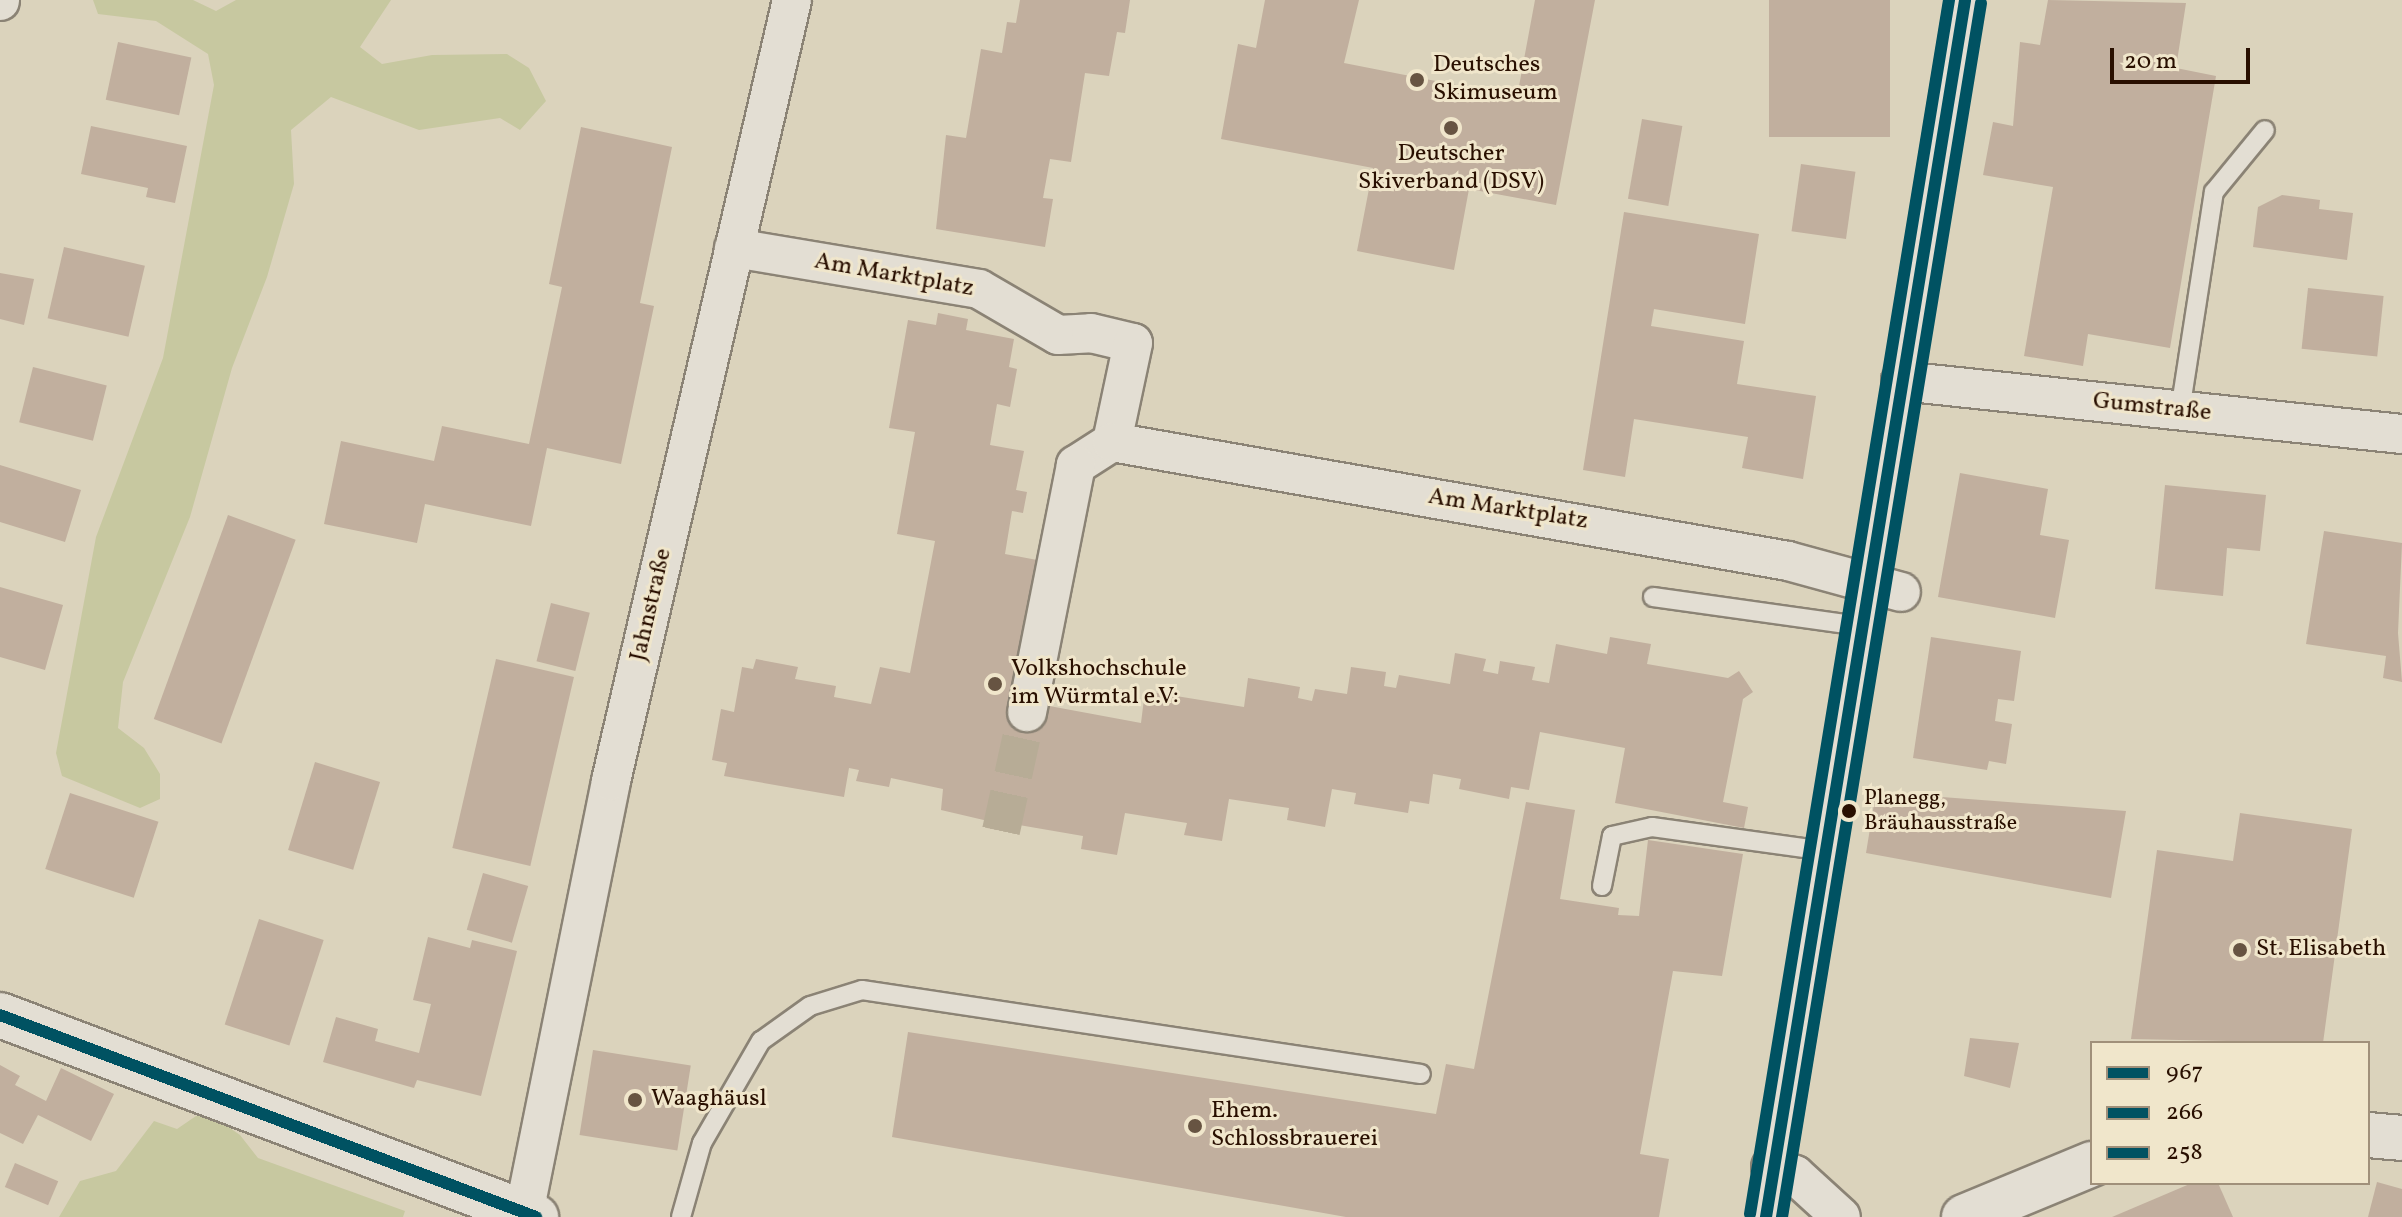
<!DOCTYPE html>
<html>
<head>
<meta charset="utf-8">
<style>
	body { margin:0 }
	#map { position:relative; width:2402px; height:1217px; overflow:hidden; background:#dbd3bc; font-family:Vollkorn,serif }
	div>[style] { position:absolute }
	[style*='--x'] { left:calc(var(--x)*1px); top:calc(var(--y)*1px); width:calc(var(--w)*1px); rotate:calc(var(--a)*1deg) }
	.green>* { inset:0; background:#c7c8a0 }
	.building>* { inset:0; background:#c1af9e; transform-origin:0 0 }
	.street-tunnel>* { height:38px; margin-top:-19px; transform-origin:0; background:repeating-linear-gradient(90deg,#b7ac96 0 38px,transparent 0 57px) }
	.roads { filter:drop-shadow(2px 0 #8b8375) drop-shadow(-2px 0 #8b8375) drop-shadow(0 2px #8b8375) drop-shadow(0 -2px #8b8375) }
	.lane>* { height:18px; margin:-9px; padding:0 9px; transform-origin:9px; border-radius:9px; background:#e3ded3 }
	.street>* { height:38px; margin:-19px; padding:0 19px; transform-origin:19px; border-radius:19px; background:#e3ded3 }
	.secondary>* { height:44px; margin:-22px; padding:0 22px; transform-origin:22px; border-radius:22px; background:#e3ded3 }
	.bus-1>* { height:12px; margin:-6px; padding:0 6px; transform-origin:6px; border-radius:6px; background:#005262 }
	.bus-2>* { height:12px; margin:-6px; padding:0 6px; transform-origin:6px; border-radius:6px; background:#005262 }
	.bus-3>* { height:12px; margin:-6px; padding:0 6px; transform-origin:6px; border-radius:6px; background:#005262 }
	.dots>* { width:22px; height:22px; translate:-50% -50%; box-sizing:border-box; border:4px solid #f0e6cb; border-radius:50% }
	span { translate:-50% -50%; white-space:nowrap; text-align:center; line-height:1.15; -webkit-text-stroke:6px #f0e6cb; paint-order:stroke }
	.bus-label { font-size:22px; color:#290f00 }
	.left { translate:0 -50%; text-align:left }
	.poi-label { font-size:24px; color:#290f00 }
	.street-label { font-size:24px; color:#290f00 }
	.legend { position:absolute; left:2090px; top:1041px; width:280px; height:144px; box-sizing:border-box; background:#f0e6cb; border:2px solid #a0907a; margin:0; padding:10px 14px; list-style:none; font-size:24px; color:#290f00 }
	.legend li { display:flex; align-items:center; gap:16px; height:40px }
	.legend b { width:40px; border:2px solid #a0907a }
	.scale { position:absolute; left:2110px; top:48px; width:140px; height:36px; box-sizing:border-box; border:4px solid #290f00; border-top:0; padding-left:10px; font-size:24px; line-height:28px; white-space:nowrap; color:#290f00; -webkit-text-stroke:6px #f0e6cb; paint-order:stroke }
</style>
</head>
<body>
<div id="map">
	<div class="green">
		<i style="clip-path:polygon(93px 0,193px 0,216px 11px,236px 0,391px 0,360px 47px,382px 64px,432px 55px,507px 54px,529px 68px,546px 101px,520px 130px,500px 118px,419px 130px,331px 97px,291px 130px,294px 184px,267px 277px,232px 368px,190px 517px,123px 682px,118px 728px,144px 748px,160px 774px,160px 799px,140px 808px,62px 776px,56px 753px,96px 537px,163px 358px,214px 85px,208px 54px,156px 21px,98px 14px)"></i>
		<i style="clip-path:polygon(211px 1115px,240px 1135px,258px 1158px,405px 1211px,403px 1217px,59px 1217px,80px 1181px,116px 1171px,154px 1121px,177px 1129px,196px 1116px)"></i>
	</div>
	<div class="building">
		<i style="clip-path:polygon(1020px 0,1130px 0,1125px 33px,1117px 32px,1109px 76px,1085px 73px,1071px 162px,1050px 159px,1043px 198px,1053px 199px,1045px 247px,936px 229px,946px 135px,966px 138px,981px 49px,1002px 53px,1007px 22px,1016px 23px)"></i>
		<i style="clip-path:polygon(1265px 0,1359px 0,1344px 63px,1517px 97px,1535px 0,1595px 0,1556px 205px,1469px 189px,1454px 270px,1357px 251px,1373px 168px,1221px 139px,1238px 44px,1256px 48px)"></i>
		<i style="left:1769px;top:0;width:121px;height:137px"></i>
		<i style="clip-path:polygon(2048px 0,2186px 3px,2176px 68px,2216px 76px,2170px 348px,2088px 334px,2083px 366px,2024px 356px,2053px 187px,1983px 175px,1993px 122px,2013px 126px,2020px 42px,2040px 45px)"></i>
		<i style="left:118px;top:42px;width:75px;height:59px;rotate:12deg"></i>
		<i style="left:1642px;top:119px;width:41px;height:81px;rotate:10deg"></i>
		<i style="clip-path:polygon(91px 126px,187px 146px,175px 203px,146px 197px,148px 188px,81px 174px)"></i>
		<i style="clip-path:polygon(581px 127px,672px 147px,640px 303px,654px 306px,621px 464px,547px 448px,531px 526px,425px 504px,417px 543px,324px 524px,341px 441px,434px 461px,442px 426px,529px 444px,562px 287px,549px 284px)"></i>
		<i style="left:1801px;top:164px;width:55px;height:68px;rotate:8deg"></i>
		<i style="clip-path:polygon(2282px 195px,2320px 200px,2319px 209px,2353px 213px,2347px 260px,2253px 247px,2258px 207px)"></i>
		<i style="clip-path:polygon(1624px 212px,1759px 234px,1745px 324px,1654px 309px,1651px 326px,1744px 341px,1737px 384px,1816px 396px,1803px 479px,1742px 468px,1748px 437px,1634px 419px,1625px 477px,1583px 470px)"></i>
		<i style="left:64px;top:247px;width:83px;height:73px;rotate:13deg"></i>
		<i style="clip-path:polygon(0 273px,34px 279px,24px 325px,0 319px)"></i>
		<i style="left:2308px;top:288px;width:76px;height:61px;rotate:6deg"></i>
		<i style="clip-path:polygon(938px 313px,968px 319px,966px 330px,1014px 339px,1009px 367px,1017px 369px,1010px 407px,997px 404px,990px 445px,1024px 451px,1016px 490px,1027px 492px,1023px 513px,1012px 511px,1005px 554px,1037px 560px,1030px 595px,1038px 596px,1044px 705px,1141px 723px,1145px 691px,1244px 707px,1248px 678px,1300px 687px,1298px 698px,1312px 701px,1315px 689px,1347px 694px,1351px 667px,1386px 672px,1384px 686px,1396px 688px,1399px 675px,1450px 684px,1455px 653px,1486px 659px,1483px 671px,1498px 674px,1500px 661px,1535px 667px,1532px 680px,1549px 683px,1556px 644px,1607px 654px,1610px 637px,1651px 644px,1647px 664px,1728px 678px,1739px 671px,1753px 692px,1743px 699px,1723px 802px,1748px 807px,1744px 828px,1615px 803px,1625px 748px,1540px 732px,1529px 790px,1511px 787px,1509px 799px,1459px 789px,1461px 779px,1433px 774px,1429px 804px,1410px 801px,1408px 813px,1354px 804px,1356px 793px,1332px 789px,1325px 827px,1287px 820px,1289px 808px,1229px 799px,1222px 841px,1184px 835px,1187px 823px,1125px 813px,1117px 855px,1081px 849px,1083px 836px,1019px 825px,1018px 834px,987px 828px,988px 821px,941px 810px,943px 789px,891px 778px,889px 787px,856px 781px,859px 770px,849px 768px,844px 797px,724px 776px,727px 763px,712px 760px,721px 709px,734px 712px,742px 667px,753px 669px,756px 659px,798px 667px,795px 679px,836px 686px,834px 697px,871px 704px,880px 667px,910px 673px,935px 541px,897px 534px,915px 432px,889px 428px,908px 320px,936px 325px)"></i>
		<i style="left:33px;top:367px;width:76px;height:57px;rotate:14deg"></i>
		<i style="clip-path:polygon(0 465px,81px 490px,65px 542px,0 522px)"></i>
		<i style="clip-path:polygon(1960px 473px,2048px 489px,2040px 535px,2069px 540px,2055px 618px,1938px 597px)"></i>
		<i style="clip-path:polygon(2165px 485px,2266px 495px,2260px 551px,2227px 548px,2223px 596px,2155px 589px)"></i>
		<i style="left:228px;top:515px;width:72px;height:217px;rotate:20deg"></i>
		<i style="clip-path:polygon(2324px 531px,2402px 543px,2398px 633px,2402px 682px,2383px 678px,2386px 656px,2306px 644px)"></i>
		<i style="clip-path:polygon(0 587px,63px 605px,45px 670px,0 657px)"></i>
		<i style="left:551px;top:603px;width:40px;height:60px;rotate:14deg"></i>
		<i style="clip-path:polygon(1931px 637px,2021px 651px,2014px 701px,1998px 699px,1995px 721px,2012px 724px,2006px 764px,1989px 761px,1987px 770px,1913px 758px)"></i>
		<i style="left:496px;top:659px;width:80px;height:194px;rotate:13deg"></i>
		<i style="left:315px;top:762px;width:68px;height:92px;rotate:17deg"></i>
		<i style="clip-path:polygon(1876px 792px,2126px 811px,2111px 898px,1866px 853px)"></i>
		<i style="left:70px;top:793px;width:93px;height:80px;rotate:18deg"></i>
		<i style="clip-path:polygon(1526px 802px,1575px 810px,1560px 899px,1619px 908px,1618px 915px,1639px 916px,1648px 840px,1743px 854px,1722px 976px,1673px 971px,1640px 1154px,1669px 1159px,1659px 1217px,1346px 1217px,892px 1137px,908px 1032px,1436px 1114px,1446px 1064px,1474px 1069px)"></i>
		<i style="clip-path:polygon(2240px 813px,2352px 829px,2323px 1043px,2131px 1039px,2157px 850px,2233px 861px)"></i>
		<i style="left:483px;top:873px;width:47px;height:59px;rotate:16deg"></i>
		<i style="left:259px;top:919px;width:68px;height:111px;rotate:18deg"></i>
		<i style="clip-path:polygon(428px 937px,470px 948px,472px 940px,517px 951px,481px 1096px,417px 1080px,414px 1088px,323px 1062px,336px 1017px,378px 1029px,375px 1041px,419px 1053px,431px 1004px,413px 1000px)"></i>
		<i style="clip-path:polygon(1970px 1038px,2019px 1043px,2010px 1088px,1964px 1076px)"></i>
		<i style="left:593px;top:1050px;width:99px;height:86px;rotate:9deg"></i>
		<i style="clip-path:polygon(0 1065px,20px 1076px,15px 1085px,46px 1101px,61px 1068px,114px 1094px,91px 1141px,38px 1115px,23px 1144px,0 1133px)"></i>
		<i style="left:15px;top:1163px;width:47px;height:26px;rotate:23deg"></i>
		<i style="clip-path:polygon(2377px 1182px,2402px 1189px,2402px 1217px,2368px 1217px)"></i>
		<i style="clip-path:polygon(2192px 1183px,2218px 1183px,2233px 1217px,2112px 1217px)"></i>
	</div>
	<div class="street-tunnel">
		<i style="--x:1001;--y:831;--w:122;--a:-77.7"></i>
	</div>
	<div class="roads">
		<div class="lane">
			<i style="--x:2180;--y:411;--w:222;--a:-81.2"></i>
			<i style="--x:2214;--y:192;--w:80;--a:-50.6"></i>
			<i style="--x:1653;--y:597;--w:208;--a:8"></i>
			<i style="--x:1602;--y:886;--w:51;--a:-78.7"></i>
			<i style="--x:1612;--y:836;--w:41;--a:-12.7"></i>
			<i style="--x:1652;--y:827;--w:174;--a:7.9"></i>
			<i style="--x:681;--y:1217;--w:77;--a:-74.2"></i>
			<i style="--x:702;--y:1143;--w:118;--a:-60"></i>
			<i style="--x:761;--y:1041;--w:60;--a:-35.5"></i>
			<i style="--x:810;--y:1006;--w:54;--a:-17.1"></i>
			<i style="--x:862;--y:990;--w:565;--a:8.55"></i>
		</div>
		<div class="street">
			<i style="--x:0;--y:1;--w:1;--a:-90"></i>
			<i style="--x:734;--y:248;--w:248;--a:9.5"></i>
			<i style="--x:979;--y:289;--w:91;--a:30.2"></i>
			<i style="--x:1058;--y:335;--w:33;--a:-3"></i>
			<i style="--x:1091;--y:333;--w:43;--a:13.4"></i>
			<i style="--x:1133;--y:343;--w:101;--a:102"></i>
			<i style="--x:1112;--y:442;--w:43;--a:147.4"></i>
			<i style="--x:1076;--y:465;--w:252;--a:101.2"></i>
			<i style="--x:1901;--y:381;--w:504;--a:6.04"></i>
			<i style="--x:1112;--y:442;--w:686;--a:9.98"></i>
			<i style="--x:1788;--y:561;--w:117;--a:15.3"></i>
			<i style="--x:1771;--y:1167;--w:25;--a:18"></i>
			<i style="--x:1795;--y:1175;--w:62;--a:42.4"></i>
			<i style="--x:524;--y:1213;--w:441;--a:-78.6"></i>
			<i style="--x:611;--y:781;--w:802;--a:-76.95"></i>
			<i style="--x:1766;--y:1217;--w:1233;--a:-80.71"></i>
		</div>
		<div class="secondary">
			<i style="--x:0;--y:1015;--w:573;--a:20.65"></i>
			<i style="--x:2368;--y:1135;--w:34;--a:5"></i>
			<i style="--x:1964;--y:1217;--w:139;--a:-22.5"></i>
		</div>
	</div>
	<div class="bus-1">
		<i style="--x:0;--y:1015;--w:573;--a:20.65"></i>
		<i style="--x:1766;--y:1217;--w:1233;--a:-80.71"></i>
	</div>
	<div class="bus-2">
		<i style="--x:1782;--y:1217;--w:1230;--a:-80.69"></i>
	</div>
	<div class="bus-3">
		<i style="--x:1750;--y:1214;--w:1230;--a:-80.69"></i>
	</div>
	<div class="dots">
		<i style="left:1417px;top:80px;background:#675442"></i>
		<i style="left:1451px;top:128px;background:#675442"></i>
		<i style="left:995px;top:684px;background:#675442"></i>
		<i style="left:1849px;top:811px;background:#290f00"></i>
		<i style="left:2240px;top:950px;background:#675442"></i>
		<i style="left:635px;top:1100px;background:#675442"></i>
		<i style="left:1195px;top:1126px;background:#675442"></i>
	</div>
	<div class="bus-label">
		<span class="left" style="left:1864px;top:811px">Planegg,<br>Bräuhausstraße</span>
	</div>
	<div class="poi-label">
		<span class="left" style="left:1433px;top:80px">Deutsches<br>Skimuseum</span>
		<span style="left:1451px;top:169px">Deutscher<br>Skiverband (DSV)</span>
		<span class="left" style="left:1011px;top:684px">Volkshochschule<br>im Würmtal e.V:</span>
		<span class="left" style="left:2256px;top:950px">St. Elisabeth</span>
		<span class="left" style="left:651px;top:1100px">Waaghäusl</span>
		<span class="left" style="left:1211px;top:1126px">Ehem.<br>Schlossbrauerei</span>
	</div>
	<div class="street-label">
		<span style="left:894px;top:276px;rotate:10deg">Am Marktplatz</span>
		<span style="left:2152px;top:408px;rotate:6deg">Gumstraße</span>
		<span style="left:1508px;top:510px;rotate:9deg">Am Marktplatz</span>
		<span style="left:652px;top:605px;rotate:-77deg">Jahnstraße</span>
	</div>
	<ul class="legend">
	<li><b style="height:10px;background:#005262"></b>967</li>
	<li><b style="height:10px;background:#005262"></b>266</li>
	<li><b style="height:10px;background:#005262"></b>258</li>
	</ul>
	<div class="scale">20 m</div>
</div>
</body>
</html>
